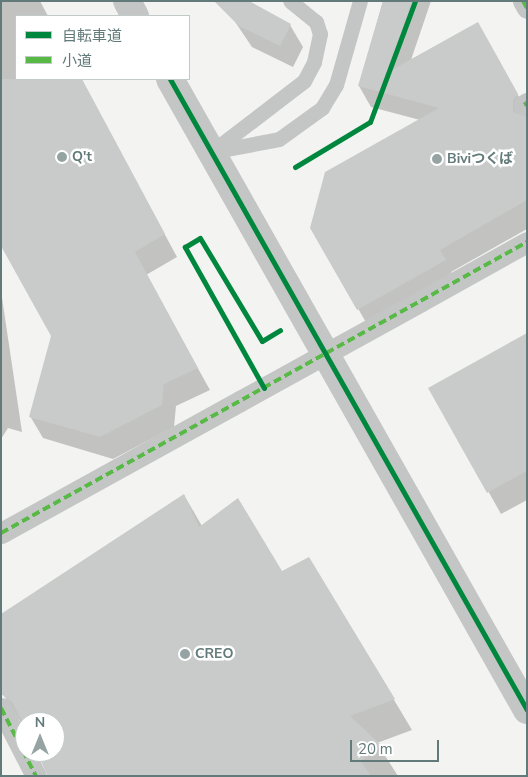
<!DOCTYPE html>
<html>
<head>
<meta charset="utf-8">
<style>
	body { margin:0 }
	#map { position:relative; width:528px; height:777px; overflow:hidden; background:#f3f3f2; font-family:"Nunito Sans","Noto Sans JP",sans-serif }
	div>[style] { position:absolute }
	[style*='--x'] { left:calc(var(--x)*1px); top:calc(var(--y)*1px); width:calc(var(--w)*1px); rotate:calc(var(--a)*1deg) }
	.shadow>* { inset:0; background:#0003 }
	.building>* { inset:0; background:#c8cbca }
	.service>* { height:15px; margin:-7.5px; padding:0 7.5px; transform-origin:7.5px; border-radius:7.5px; background:#c4c6c6 }
	.pedestrian>* { height:21px; margin:-10.5px; padding:0 10.5px; transform-origin:10.5px; border-radius:10.5px; background:#c4c6c6 }
	.tertiary>* { height:28px; margin:-14px; padding:0 14px; transform-origin:14px; border-radius:14px; background:#c4c6c6 }
	.pedestrian-bridge>* { height:21px; margin:-10.5px; padding:0 10.5px; transform-origin:10.5px; border-radius:10.5px; background:#c4c6c6 }
	.quiet>* { height:4px; margin-top:-2px; transform-origin:0; background:repeating-linear-gradient(90deg,#58b947 0 8px,transparent 0 12px) }
	.cycleway>* { height:5px; margin:-2.5px; padding:0 2.5px; transform-origin:2.5px; border-radius:2.5px; background:#00873e }
	.dots>* { width:14px; height:14px; translate:-50% -50%; box-sizing:border-box; border:2px solid #fff; border-radius:50% }
	span { translate:-50% -50%; white-space:nowrap; text-align:center; line-height:1.15; -webkit-text-stroke:5px #fff; paint-order:stroke }
	.poi-label { font-size:14px; color:#627a79; font-weight:700 }
	.left { translate:0 -50%; text-align:left }
	.frame { position:absolute; inset:0; border:2px solid #627a79; pointer-events:none }
	.legend { position:absolute; left:15px; top:15px; width:175px; height:65px; box-sizing:border-box; background:#fff; border:1px solid #c0cac9; margin:0; padding:6px 9px; list-style:none; font-size:15px; color:#627a79 }
	.legend li { display:flex; align-items:center; gap:10px; height:25px }
	.legend b { width:25px; border:1px solid #c0cac9 }
	.north { position:absolute; left:15px; top:712px; width:50px; height:50px; box-sizing:border-box; background:#fff; border:1px solid #c0cac9; border-radius:50%; rotate:0deg; font-size:14px; font-weight:700; line-height:20px; text-align:center; color:#627a79 }
	.north::after { content:''; display:block; margin:auto; width:18px; height:22px; background:#95a4a3; clip-path:polygon(50% 0,100% 100%,50% 72%,0 100%) }
	.scale { position:absolute; left:350px; top:740px; width:89px; height:22px; box-sizing:border-box; border:2px solid #627a79; border-top:0; padding-left:6px; font-size:15px; line-height:18px; white-space:nowrap; color:#627a79; -webkit-text-stroke:4px #fff; paint-order:stroke }
</style>
</head>
<body>
<div id="map">
	<div class="shadow">
		<i style="clip-path:polygon(1px 1px,40px 1px,48px 16px,16px 16px,16px 79px,81px 79px,177px 257px,146px 275px,210px 390px,176px 406px,174px 427px,113px 459px,43px 438px,30px 416px,52px 336px,1px 243px)"></i>
		<i style="clip-path:polygon(221px 1px,290px 25px,303px 47px,293px 67px,252px 47px)"></i>
		<i style="clip-path:polygon(383px 1px,431px 1px,411px 60px,477px 23px,527px 111px,527px 229px,451px 272px,457px 282px,371px 331px,311px 227px,420px 120px,371px 107px,359px 86px)"></i>
		<i style="clip-path:polygon(1px 291px,22px 432px,8px 428px,1px 439px)"></i>
		<i style="clip-path:polygon(527px 335px,527px 500px,501px 514px,430px 388px)"></i>
		<i style="clip-path:polygon(184px 495px,202px 526px,282px 572px,309px 558px,412px 730px,377px 743px,398px 776px,48px 776px,37px 752px,55px 752px,55px 722px,25px 722px,25px 729px,1px 691px)"></i>
	</div>
	<div class="building">
		<i style="clip-path:polygon(214px 1px,249px 1px,291px 24px,280px 46px,239px 26px)"></i>
		<i style="clip-path:polygon(383px 1px,412px 1px,388px 72px,478px 22px,518px 94px,513px 100px,513px 112px,527px 117px,527px 200px,440px 250px,446px 260px,357px 310px,310px 228px,325px 172px,439px 108px,358px 86px)"></i>
		<i style="clip-path:polygon(1px 79px,82px 79px,165px 234px,135px 252px,198px 368px,164px 384px,162px 405px,100px 437px,29px 417px,51px 336px,1px 246px)"></i>
		<i style="clip-path:polygon(527px 333px,527px 471px,487px 493px,428px 388px)"></i>
		<i style="clip-path:polygon(184px 494px,199px 527px,238px 498px,282px 571px,309px 557px,395px 699px,350px 716px,382px 746px,361px 761px,371px 776px,48px 776px,38px 752px,55px 752px,55px 722px,25px 722px,25px 727px,12px 702px,1px 694px,1px 614px)"></i>
	</div>
	<div class="service">
		<i style="--x:214;--y:150;--w:113;--a:-37.5"></i>
		<i style="--x:304;--y:81;--w:21;--a:-62"></i>
		<i style="--x:314;--y:62;--w:29;--a:-78"></i>
		<i style="--x:320;--y:34;--w:13;--a:-108"></i>
		<i style="--x:316;--y:22;--w:33;--a:-141"></i>
		<i style="--x:211;--y:152;--w:69;--a:-10.8"></i>
		<i style="--x:279;--y:139;--w:53;--a:-35.8"></i>
		<i style="--x:322;--y:108;--w:27;--a:-59"></i>
		<i style="--x:336;--y:85;--w:87;--a:-74.1"></i>
	</div>
	<div class="pedestrian">
		<i style="--x:523;--y:1;--w:8;--a:60"></i>
		<i style="--x:524;--y:105;--w:4;--a:-34"></i>
		<i style="--x:421;--y:301;--w:121;--a:-29.1"></i>
		<i style="--x:1;--y:533;--w:273;--a:-28.9"></i>
		<i style="--x:1;--y:708;--w:76;--a:62.8"></i>
	</div>
	<div class="tertiary">
		<i style="--x:127;--y:1;--w:17;--a:62"></i>
		<i style="--x:170;--y:79;--w:725;--a:60.5"></i>
	</div>
	<div class="pedestrian-bridge">
		<i style="--x:240;--y:401;--w:207;--a:-28.9"></i>
	</div>
	<div class="quiet">
		<i style="--x:523;--y:1;--w:8;--a:60"></i>
		<i style="--x:524;--y:105;--w:4;--a:-34"></i>
		<i style="--x:1;--y:533;--w:601;--a:-28.95"></i>
		<i style="--x:1;--y:708;--w:76;--a:62.8"></i>
	</div>
	<div class="cycleway">
		<i style="--x:170;--y:79;--w:725;--a:60.5"></i>
		<i style="--x:295;--y:167;--w:87;--a:-31"></i>
		<i style="--x:370;--y:122;--w:129;--a:-69.6"></i>
		<i style="--x:264;--y:388;--w:162;--a:-119.3"></i>
		<i style="--x:185;--y:247;--w:17;--a:-31"></i>
		<i style="--x:200;--y:238;--w:120;--a:59"></i>
		<i style="--x:262;--y:341;--w:21;--a:-31"></i>
	</div>
	<div class="dots">
		<i style="left:62px;top:157px;background:#95a4a3"></i>
		<i style="left:437px;top:159px;background:#95a4a3"></i>
		<i style="left:185px;top:654px;background:#95a4a3"></i>
	</div>
	<div class="poi-label">
		<span class="left" style="left:72px;top:157px">Q't</span>
		<span class="left" style="left:447px;top:159px">Biviつくば</span>
		<span class="left" style="left:195px;top:654px">CREO</span>
	</div>
	<div class="frame"></div>
	<ul class="legend">
	<li><b style="height:6px;background:#00873e"></b>自転車道</li>
	<li><b style="height:6px;background:#58b947"></b>小道</li>
	</ul>
	<div class="north">N</div>
	<div class="scale">20 m</div>
</div>
</body>
</html>
